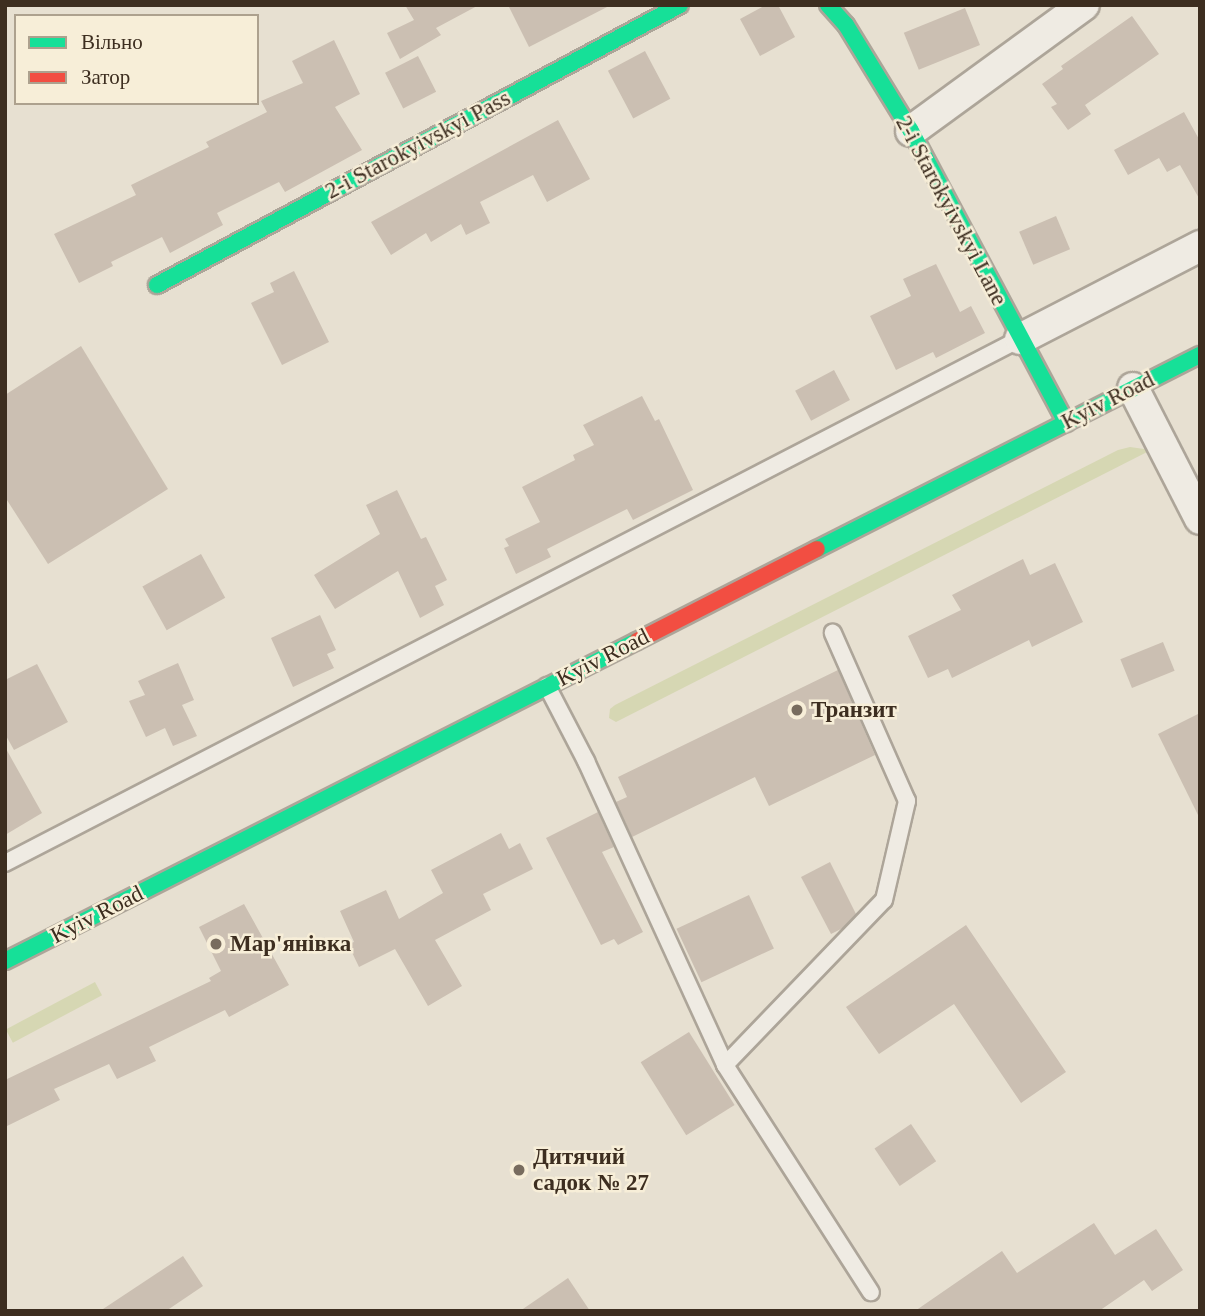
<!DOCTYPE html>
<html>
<head>
<meta charset="utf-8">
<style>
	body { margin:0 }
	#map { position:relative; width:1205px; height:1316px; overflow:hidden; background:#e7e0d1; font-family:"Times New Roman",serif }
	div>[style] { position:absolute }
	[style*='--x'] { left:calc(var(--x)*1px); top:calc(var(--y)*1px); width:calc(var(--w)*1px); rotate:calc(var(--a)*1deg) }
	.green>* { inset:0; background:#d6d7b3; transform-origin:0 0 }
	.building>* { inset:0; background:#cbbfb2; transform-origin:0 0 }
	.roads { filter:drop-shadow(2px 0 #ada599) drop-shadow(-2px 0 #ada599) drop-shadow(0 2px #ada599) drop-shadow(0 -2px #ada599) }
	.lane>* { height:16px; margin:-8px; padding:0 8px; transform-origin:8px; border-radius:8px; background:#efebe3 }
	.street>* { height:30px; margin:-15px; padding:0 15px; transform-origin:15px; border-radius:15px; background:#efebe3 }
	.fast>* { height:16px; margin:-8px; padding:0 8px; transform-origin:8px; border-radius:8px; background:#16e098 }
	.jam>* { height:16px; margin:-8px; padding:0 8px; transform-origin:8px; border-radius:8px; background:#f24e42 }
	.dots>* { width:19px; height:19px; translate:-50% -50%; box-sizing:border-box; border:4px solid #f7eed8; border-radius:50% }
	span { translate:-50% -50%; white-space:nowrap; text-align:center; line-height:1.15; -webkit-text-stroke:5px #f7eed8; paint-order:stroke }
	.street-label { font-size:23px; color:#3d2e20 }
	.poi-label { font-size:23px; color:#3d2e20; font-weight:700 }
	.left { translate:0 -50%; text-align:left }
	.frame { position:absolute; inset:0; border:7px solid #3d2e20; pointer-events:none }
	.legend { position:absolute; left:14px; top:14px; width:245px; height:91px; box-sizing:border-box; background:#f7eed8; border:2px solid #ada18e; margin:0; padding:9px 12px; list-style:none; font-size:21px; color:#3d2e20 }
	.legend li { display:flex; align-items:center; gap:14px; height:35px }
	.legend b { width:35px; border:2px solid #ada18e }
</style>
</head>
<body>
<div id="map">
	<div class="green">
		<i style="clip-path:polygon(1130px 447px,1151px 450px,616px 722px,609px 718px,610px 709px,615px 705px,1118px 450px)"></i>
		<i style="left:95px;top:982px;width:15px;height:101px;rotate:62deg"></i>
	</div>
	<div class="building">
		<i style="clip-path:polygon(405px 5px,479px 5px,436px 28px,441px 35px,400px 59px,387px 33px,414px 20px)"></i>
		<i style="clip-path:polygon(508px 5px,611px 5px,529px 47px)"></i>
		<i style="clip-path:polygon(766px 5px,778px 5px,795px 37px,760px 56px,740px 19px)"></i>
		<i style="left:965px;top:8px;width:40px;height:66px;rotate:68deg"></i>
		<i style="clip-path:polygon(1132px 16px,1159px 54px,1085px 105px,1091px 114px,1068px 130px,1051px 107px,1057px 104px,1042px 84px,1063px 69px,1061px 66px)"></i>
		<i style="clip-path:polygon(334px 40px,360px 94px,335px 107px,362px 150px,285px 192px,279px 182px,217px 213px,223px 225px,170px 253px,162px 237px,111px 262px,113px 266px,79px 283px,54px 234px,136px 195px,131px 185px,209px 147px,206px 142px,267px 112px,261px 101px,303px 83px,292px 61px)"></i>
		<i style="left:645px;top:51px;width:54px;height:42px;rotate:62deg"></i>
		<i style="left:418px;top:56px;width:40px;height:37px;rotate:63deg"></i>
		<i style="clip-path:polygon(1184px 112px,1200px 141px,1200px 200px,1180px 165px,1167px 172px,1159px 158px,1128px 175px,1114px 150px)"></i>
		<i style="clip-path:polygon(558px 120px,590px 179px,547px 202px,533px 175px,480px 202px,490px 223px,466px 235px,461px 224px,431px 242px,426px 233px,391px 255px,371px 222px)"></i>
		<i style="left:1056px;top:216px;width:36px;height:40px;rotate:67deg"></i>
		<i style="clip-path:polygon(936px 264px,960px 312px,971px 306px,985px 333px,936px 358px,933px 352px,896px 370px,870px 316px,911px 296px,903px 279px)"></i>
		<i style="clip-path:polygon(294px 271px,329px 342px,282px 365px,251px 303px,274px 292px,270px 283px)"></i>
		<i style="clip-path:polygon(81px 346px,168px 489px,48px 564px,5px 497px,5px 395px)"></i>
		<i style="left:834px;top:370px;width:34px;height:44px;rotate:62deg"></i>
		<i style="clip-path:polygon(642px 396px,655px 421px,659px 419px,693px 490px,633px 520px,627px 509px,547px 549px,551px 557px,516px 574px,504px 548px,509px 546px,505px 539px,540px 522px,522px 487px,575px 460px,573px 455px,594px 445px,583px 425px)"></i>
		<i style="clip-path:polygon(397px 490px,421px 539px,426px 537px,447px 580px,435px 586px,444px 605px,420px 618px,398px 571px,335px 609px,314px 575px,380px 534px,366px 505px)"></i>
		<i style="left:201px;top:554px;width:50px;height:67px;rotate:61deg"></i>
		<i style="clip-path:polygon(1023px 559px,1030px 575px,1055px 563px,1083px 622px,1032px 647px,1029px 640px,952px 678px,948px 669px,928px 678px,908px 636px,961px 610px,952px 595px)"></i>
		<i style="clip-path:polygon(320px 615px,336px 650px,327px 654px,334px 668px,293px 687px,271px 638px)"></i>
		<i style="left:1163px;top:642px;width:31px;height:46px;rotate:68deg"></i>
		<i style="clip-path:polygon(178px 663px,194px 700px,182px 705px,197px 736px,173px 746px,165px 728px,146px 737px,129px 701px,145px 695px,138px 681px)"></i>
		<i style="clip-path:polygon(37px 664px,68px 722px,14px 750px,5px 734px,5px 680px)"></i>
		<i style="clip-path:polygon(838px 670px,875px 755px,769px 806px,755px 777px,632px 837px,616px 802px,627px 797px,618px 777px)"></i>
		<i style="clip-path:polygon(1200px 713px,1200px 819px,1158px 734px)"></i>
		<i style="clip-path:polygon(5px 747px,42px 813px,5px 835px)"></i>
		<i style="clip-path:polygon(598px 812px,614px 847px,602px 852px,643px 932px,618px 945px,614px 939px,601px 945px,546px 838px)"></i>
		<i style="clip-path:polygon(501px 833px,509px 849px,520px 843px,533px 869px,483px 894px,491px 910px,435px 940px,462px 986px,428px 1006px,395px 949px,359px 967px,348px 944px,354px 942px,340px 911px,386px 890px,399px 919px,443px 893px,431px 870px)"></i>
		<i style="clip-path:polygon(830px 862px,856px 914px,843px 928px,831px 934px,801px 877px)"></i>
		<i style="left:749px;top:895px;width:59px;height:80px;rotate:65deg"></i>
		<i style="clip-path:polygon(244px 904px,289px 985px,229px 1017px,225px 1010px,149px 1047px,156px 1061px,117px 1079px,109px 1064px,54px 1089px,60px 1100px,5px 1127px,5px 1080px,211px 981px,209px 978px,221px 971px,199px 927px)"></i>
		<i style="clip-path:polygon(966px 925px,1066px 1072px,1021px 1103px,954px 1004px,879px 1054px,846px 1007px)"></i>
		<i style="left:689px;top:1032px;width:86px;height:57px;rotate:58deg"></i>
		<i style="left:911px;top:1124px;width:45px;height:44px;rotate:56deg"></i>
		<i style="clip-path:polygon(1094px 1223px,1115px 1255px,1156px 1229px,1183px 1270px,1152px 1291px,1144px 1280px,1099px 1311px,915px 1311px,1002px 1251px,1017px 1273px)"></i>
		<i style="clip-path:polygon(183px 1256px,203px 1286px,166px 1311px,100px 1311px)"></i>
		<i style="clip-path:polygon(568px 1278px,590px 1311px,520px 1311px)"></i>
	</div>
	<div class="roads">
		<div class="lane">
			<i style="--x:547;--y:686;--w:85;--a:62.5"></i>
			<i style="--x:586;--y:761;--w:334;--a:65.4"></i>
			<i style="--x:725;--y:1065;--w:270;--a:57.3"></i>
			<i style="--x:5;--y:863;--w:1142;--a:-27.31"></i>
			<i style="--x:725;--y:1065;--w:229;--a:-46.1"></i>
			<i style="--x:884;--y:900;--w:102;--a:-76.9"></i>
			<i style="--x:907;--y:801;--w:184;--a:-113.8"></i>
		</div>
		<div class="street">
			<i style="--x:911;--y:131;--w:214;--a:-36.1"></i>
			<i style="--x:1020;--y:339;--w:203;--a:-27.3"></i>
			<i style="--x:1133;--y:388;--w:147;--a:62.9"></i>
		</div>
		<div class="fast">
			<i style="--x:828;--y:5;--w:27;--a:48"></i>
			<i style="--x:846;--y:25;--w:124;--a:58.5"></i>
			<i style="--x:911;--y:131;--w:331;--a:62"></i>
			<i style="--x:157;--y:285;--w:593;--a:-28.16"></i>
			<i style="--x:817;--y:549;--w:429;--a:-26.9"></i>
			<i style="--x:5;--y:961;--w:708;--a:-26.85"></i>
		</div>
		<div class="jam">
			<i style="--x:637;--y:641;--w:202;--a:-27.1"></i>
		</div>
	</div>
	<div class="dots">
		<i style="left:797px;top:710px;background:#786c5e"></i>
		<i style="left:216px;top:944px;background:#786c5e"></i>
		<i style="left:519px;top:1170px;background:#786c5e"></i>
	</div>
	<div class="street-label">
		<span style="left:418px;top:145px;rotate:-28deg">2-i Starokyivskyi Pass</span>
		<span style="left:951px;top:211px;rotate:62deg">2-i Starokyivskyi Lane</span>
		<span style="left:1108px;top:401px;rotate:-27deg">Kyiv Road</span>
		<span style="left:603px;top:658px;rotate:-27deg">Kyiv Road</span>
		<span style="left:97px;top:915px;rotate:-27deg">Kyiv Road</span>
	</div>
	<div class="poi-label">
		<span class="left" style="left:811px;top:710px">Транзит</span>
		<span class="left" style="left:230px;top:944px">Мар'янівка</span>
		<span class="left" style="left:533px;top:1170px">Дитячий<br>садок № 27</span>
	</div>
	<div class="frame"></div>
	<ul class="legend">
	<li><b style="height:9px;background:#16e098"></b>Вільно</li>
	<li><b style="height:9px;background:#f24e42"></b>Затор</li>
	</ul>
</div>
</body>
</html>
